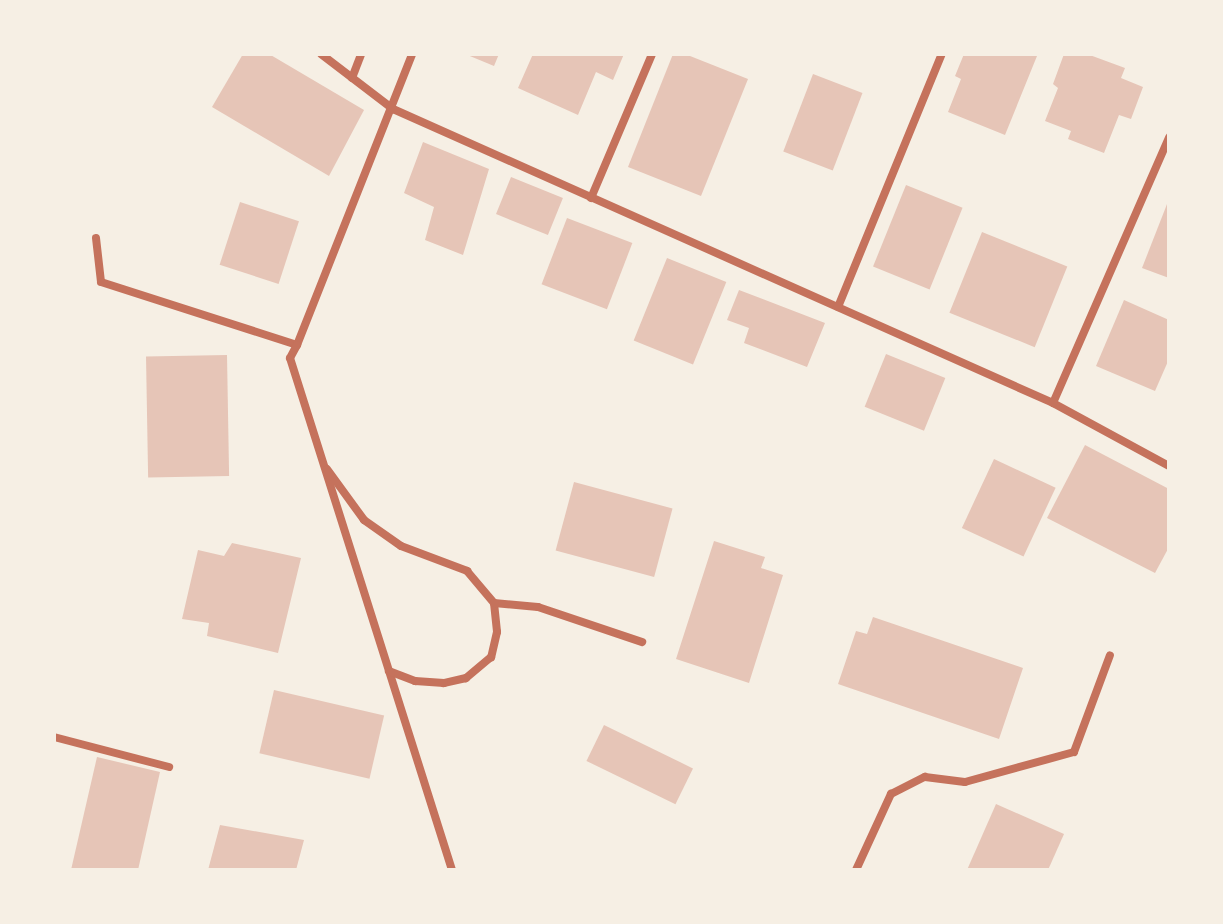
<!DOCTYPE html>
<html>
<head>
<meta charset="utf-8">
<style>
	body { margin:0 }
	#map { position:relative; width:1223px; height:924px; overflow:hidden; background:#f6efe4; font-family:Poppins,sans-serif }
	div>[style] { position:absolute }
	[style*='--x'] { left:calc(var(--x)*1px); top:calc(var(--y)*1px); width:calc(var(--w)*1px); rotate:calc(var(--a)*1deg) }
	.building>* { inset:0; background:#e6c5b7; transform-origin:0 0 }
	.minor>* { height:8px; margin:-4px; padding:0 4px; transform-origin:4px; border-radius:4px; background:#c5725c }
	span { translate:-50% -50%; white-space:nowrap; text-align:center; line-height:1.15; -webkit-text-stroke:6px #f6efe4; paint-order:stroke }
	.frame { position:absolute; inset:0; border:56px solid #f6efe4; pointer-events:none }
</style>
</head>
<body>
<div id="map">
	<div class="building">
		<i style="clip-path:polygon(243px 54px,269px 54px,364px 110px,329px 176px,212px 107px)"></i>
		<i style="clip-path:polygon(465px 54px,499px 54px,494px 66px)"></i>
		<i style="clip-path:polygon(533px 54px,624px 54px,613px 80px,596px 72px,578px 115px,518px 88px)"></i>
		<i style="clip-path:polygon(673px 54px,685px 54px,748px 79px,701px 196px,628px 167px)"></i>
		<i style="clip-path:polygon(964px 54px,1037px 56px,1005px 135px,948px 112px,961px 79px,955px 76px)"></i>
		<i style="clip-path:polygon(1064px 54px,1087px 54px,1125px 68px,1121px 78px,1143px 87px,1131px 119px,1119px 115px,1104px 153px,1068px 139px,1071px 131px,1045px 121px,1058px 88px,1053px 84px)"></i>
		<i style="left:813px;top:74px;width:53px;height:83px;rotate:21deg"></i>
		<i style="clip-path:polygon(423px 142px,489px 169px,463px 255px,425px 240px,434px 207px,404px 193px)"></i>
		<i style="left:511px;top:177px;width:56px;height:40px;rotate:22deg"></i>
		<i style="left:906px;top:185px;width:61px;height:88px;rotate:22deg"></i>
		<i style="clip-path:polygon(1169px 199px,1169px 278px,1142px 268px)"></i>
		<i style="left:240px;top:202px;width:62px;height:66px;rotate:18deg"></i>
		<i style="left:567px;top:218px;width:70px;height:71px;rotate:21deg"></i>
		<i style="left:982px;top:232px;width:92px;height:87px;rotate:22deg"></i>
		<i style="left:667px;top:258px;width:64px;height:89px;rotate:22deg"></i>
		<i style="clip-path:polygon(739px 290px,825px 323px,807px 367px,744px 343px,749px 328px,727px 320px)"></i>
		<i style="clip-path:polygon(1124px 300px,1169px 320px,1169px 359px,1155px 391px,1096px 366px)"></i>
		<i style="left:886px;top:354px;width:64px;height:57px;rotate:22deg"></i>
		<i style="left:227px;top:355px;width:121px;height:81px;rotate:89deg"></i>
		<i style="clip-path:polygon(1085px 445px,1169px 489px,1169px 547px,1155px 573px,1047px 518px)"></i>
		<i style="left:994px;top:459px;width:68px;height:76px;rotate:25deg"></i>
		<i style="left:574px;top:482px;width:102px;height:71px;rotate:15deg"></i>
		<i style="clip-path:polygon(714px 541px,765px 557px,761px 568px,783px 575px,749px 683px,676px 659px)"></i>
		<i style="clip-path:polygon(232px 543px,301px 558px,278px 653px,207px 636px,209px 623px,182px 619px,198px 550px,224px 556px)"></i>
		<i style="clip-path:polygon(873px 617px,1023px 668px,999px 739px,838px 684px,856px 631px,867px 634px)"></i>
		<i style="left:274px;top:690px;width:113px;height:65px;rotate:13deg"></i>
		<i style="left:604px;top:725px;width:99px;height:40px;rotate:26deg"></i>
		<i style="clip-path:polygon(97px 757px,160px 772px,138px 870px,71px 870px)"></i>
		<i style="clip-path:polygon(996px 804px,1064px 834px,1048px 870px,967px 870px)"></i>
		<i style="clip-path:polygon(220px 825px,304px 840px,296px 870px,208px 870px)"></i>
	</div>
	<div class="minor">
		<i style="--x:321;--y:54;--w:91;--a:37.4"></i>
		<i style="--x:393;--y:109;--w:723;--a:24.01"></i>
		<i style="--x:1053;--y:403;--w:132;--a:28.5"></i>
		<i style="--x:352;--y:78;--w:26;--a:-69"></i>
		<i style="--x:591;--y:198;--w:156;--a:-67"></i>
		<i style="--x:96;--y:238;--w:44;--a:83.5"></i>
		<i style="--x:101;--y:282;--w:206;--a:17.8"></i>
		<i style="--x:297;--y:345;--w:313;--a:-68.4"></i>
		<i style="--x:838;--y:307;--w:274;--a:-67.7"></i>
		<i style="--x:297;--y:345;--w:15;--a:118"></i>
		<i style="--x:290;--y:358;--w:537;--a:72.44"></i>
		<i style="--x:1053;--y:403;--w:290;--a:-66.4"></i>
		<i style="--x:327;--y:469;--w:63;--a:54"></i>
		<i style="--x:364;--y:520;--w:45;--a:35.1"></i>
		<i style="--x:401;--y:546;--w:71;--a:20.7"></i>
		<i style="--x:467;--y:571;--w:42;--a:49.8"></i>
		<i style="--x:494;--y:603;--w:29;--a:84"></i>
		<i style="--x:497;--y:632;--w:26;--a:103"></i>
		<i style="--x:491;--y:657;--w:33;--a:140"></i>
		<i style="--x:466;--y:678;--w:23;--a:167"></i>
		<i style="--x:444;--y:683;--w:29;--a:-176"></i>
		<i style="--x:415;--y:681;--w:28;--a:-159"></i>
		<i style="--x:494;--y:603;--w:44;--a:5.2"></i>
		<i style="--x:538;--y:607;--w:110;--a:18.6"></i>
		<i style="--x:54;--y:737;--w:119;--a:14.6"></i>
		<i style="--x:856;--y:870;--w:84;--a:-65.3"></i>
		<i style="--x:891;--y:794;--w:38;--a:-27"></i>
		<i style="--x:925;--y:777;--w:40;--a:7.1"></i>
		<i style="--x:965;--y:782;--w:113;--a:-15.4"></i>
		<i style="--x:1074;--y:752;--w:103;--a:-69.6"></i>
	</div>
	<div class="frame"></div>
</div>
</body>
</html>
